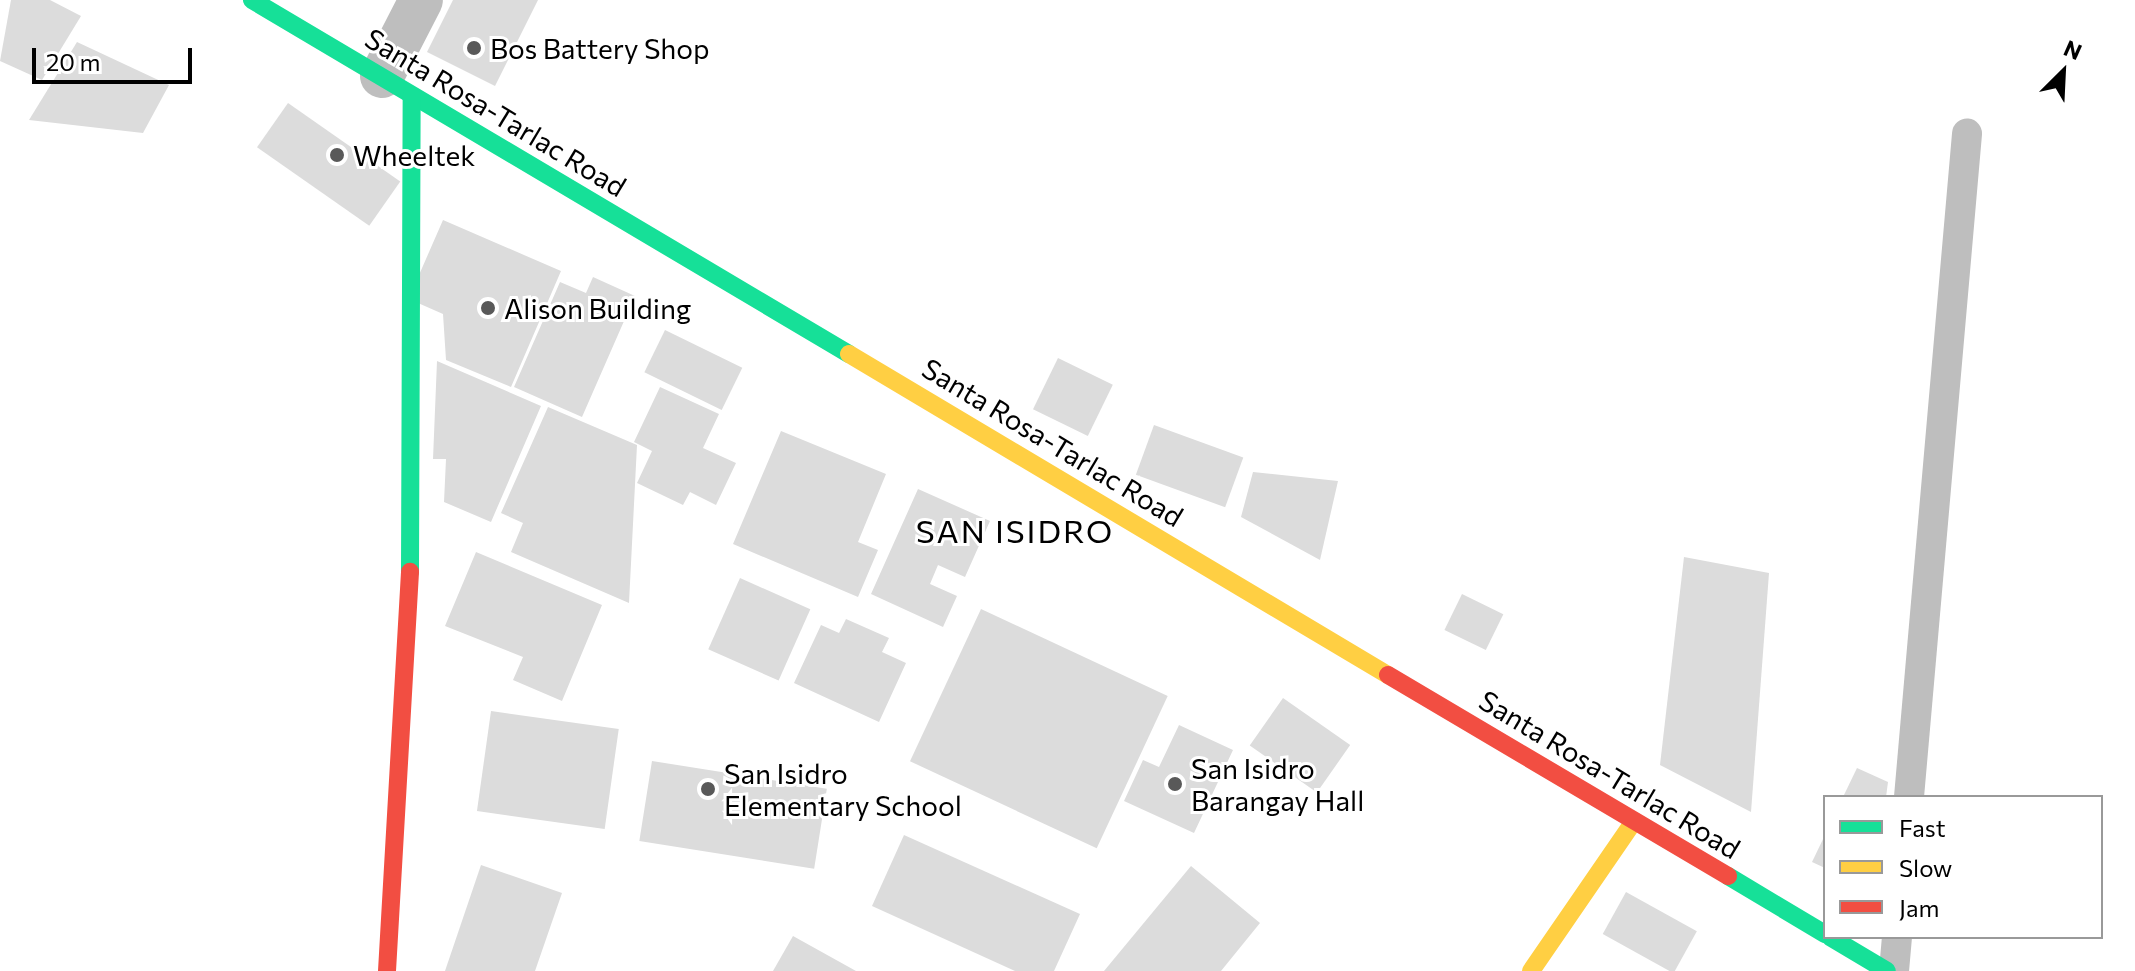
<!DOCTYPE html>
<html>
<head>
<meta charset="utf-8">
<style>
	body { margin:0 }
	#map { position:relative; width:2135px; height:971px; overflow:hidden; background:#fff; font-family:Commissioner,sans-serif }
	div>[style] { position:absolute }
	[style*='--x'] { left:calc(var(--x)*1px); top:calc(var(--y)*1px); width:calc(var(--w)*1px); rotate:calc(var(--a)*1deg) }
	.building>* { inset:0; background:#dcdcdc; transform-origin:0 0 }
	.lane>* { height:30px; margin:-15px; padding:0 15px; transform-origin:15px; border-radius:15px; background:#bebebe }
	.street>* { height:44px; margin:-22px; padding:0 22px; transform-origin:22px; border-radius:22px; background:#bebebe }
	.fast>* { height:18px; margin:-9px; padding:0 9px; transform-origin:9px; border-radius:9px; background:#16e098 }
	.slow>* { height:18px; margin:-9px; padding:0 9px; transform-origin:9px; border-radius:9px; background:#ffcf43 }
	.jam>* { height:18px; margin:-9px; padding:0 9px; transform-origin:9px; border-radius:9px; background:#f24e42 }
	.dots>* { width:22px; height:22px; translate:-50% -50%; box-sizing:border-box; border:4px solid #fff; border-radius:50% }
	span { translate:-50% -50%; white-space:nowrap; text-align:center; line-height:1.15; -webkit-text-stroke:6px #fff; paint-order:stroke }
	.poi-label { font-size:28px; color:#000 }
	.left { translate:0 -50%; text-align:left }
	.street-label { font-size:28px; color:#000 }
	.quarter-label { font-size:32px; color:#000; letter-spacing:2px }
	.legend { position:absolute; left:1823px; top:795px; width:280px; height:144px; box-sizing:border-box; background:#fff; border:2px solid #999; margin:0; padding:10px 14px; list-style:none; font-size:24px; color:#000 }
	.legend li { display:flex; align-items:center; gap:16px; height:40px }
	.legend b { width:40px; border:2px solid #999 }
	.north { position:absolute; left:2023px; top:32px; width:80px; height:80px; -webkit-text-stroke:6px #fff; paint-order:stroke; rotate:24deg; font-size:22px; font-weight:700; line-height:32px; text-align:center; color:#000 }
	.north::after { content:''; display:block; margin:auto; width:28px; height:36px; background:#000; clip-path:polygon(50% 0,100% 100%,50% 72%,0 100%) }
	.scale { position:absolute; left:32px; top:48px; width:160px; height:36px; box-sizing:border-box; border:4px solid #000; border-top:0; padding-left:10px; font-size:24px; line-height:28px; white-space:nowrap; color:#000; -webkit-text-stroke:6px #fff; paint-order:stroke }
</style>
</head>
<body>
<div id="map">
	<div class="building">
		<i style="clip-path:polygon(11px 0,50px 0,81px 16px,42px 80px,0 61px)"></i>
		<i style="clip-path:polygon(453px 0,538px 0,495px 86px,427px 52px)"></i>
		<i style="clip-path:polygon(77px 42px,169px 85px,143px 133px,29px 120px)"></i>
		<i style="left:288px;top:103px;width:137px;height:54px;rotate:35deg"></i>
		<i style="clip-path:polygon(443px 220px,561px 271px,511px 387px,446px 360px,443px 314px,418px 303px,419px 275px)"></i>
		<i style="clip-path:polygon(593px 277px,635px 296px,582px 417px,514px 387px,560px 282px,586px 293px)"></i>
		<i style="left:665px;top:330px;width:86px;height:47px;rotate:26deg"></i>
		<i style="left:1058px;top:358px;width:61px;height:57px;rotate:26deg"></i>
		<i style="clip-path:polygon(437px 361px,541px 406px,491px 522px,444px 502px,446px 459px,433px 459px)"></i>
		<i style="clip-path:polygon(660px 387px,719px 414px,703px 448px,736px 463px,716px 505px,690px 492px,683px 505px,637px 483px,652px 451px,634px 442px)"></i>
		<i style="clip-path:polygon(548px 407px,637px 445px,629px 603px,511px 552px,523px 523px,501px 513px)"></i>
		<i style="left:1154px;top:425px;width:95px;height:53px;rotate:20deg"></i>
		<i style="clip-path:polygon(781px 431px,886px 474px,858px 542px,878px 550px,858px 597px,733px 544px)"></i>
		<i style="clip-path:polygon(1253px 472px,1338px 481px,1320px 560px,1241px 517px)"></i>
		<i style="clip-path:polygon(918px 489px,990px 521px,965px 577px,938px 565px,930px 584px,957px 596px,943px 627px,871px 594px)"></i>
		<i style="clip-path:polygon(476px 552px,602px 605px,562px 701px,513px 680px,523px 657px,445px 626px)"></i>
		<i style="clip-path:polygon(1684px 557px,1769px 573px,1751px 812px,1660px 765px)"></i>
		<i style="left:740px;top:578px;width:77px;height:78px;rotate:24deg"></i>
		<i style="left:1462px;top:594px;width:46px;height:40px;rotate:26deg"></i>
		<i style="left:981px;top:609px;width:206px;height:168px;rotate:25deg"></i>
		<i style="clip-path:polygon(846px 619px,889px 638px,882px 652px,906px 663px,879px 722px,794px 683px,821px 625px,839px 633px)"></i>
		<i style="left:1283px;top:698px;width:82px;height:58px;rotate:35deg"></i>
		<i style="left:491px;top:711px;width:129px;height:101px;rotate:8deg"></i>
		<i style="clip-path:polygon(1179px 725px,1233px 750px,1194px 833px,1124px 801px,1143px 760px,1159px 767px)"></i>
		<i style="left:652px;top:761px;width:177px;height:81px;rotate:9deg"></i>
		<i style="clip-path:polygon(1857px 768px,1888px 782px,1886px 797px,1843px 797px)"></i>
		<i style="clip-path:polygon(904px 835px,1080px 914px,1054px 971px,1015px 971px,872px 906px)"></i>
		<i style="clip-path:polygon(1825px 835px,1825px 868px,1812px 862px)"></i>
		<i style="clip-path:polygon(481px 865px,562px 893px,535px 971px,445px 971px)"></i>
		<i style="clip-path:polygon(1191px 866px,1260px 923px,1221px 971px,1104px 971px)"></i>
		<i style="left:1626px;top:892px;width:81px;height:48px;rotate:29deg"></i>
		<i style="clip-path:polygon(793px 936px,856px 971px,773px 971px)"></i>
	</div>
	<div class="lane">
		<i style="--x:1909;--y:797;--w:666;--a:-85"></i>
		<i style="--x:1894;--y:971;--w:34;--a:-85"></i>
	</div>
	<div class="street">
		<i style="--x:382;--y:76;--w:85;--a:-62.8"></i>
	</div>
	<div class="fast">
		<i style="--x:252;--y:0;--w:694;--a:30.67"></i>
		<i style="--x:410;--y:572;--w:476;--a:-89.8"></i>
		<i style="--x:1728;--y:876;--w:113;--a:30.9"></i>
		<i style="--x:1830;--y:937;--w:66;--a:30.8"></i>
	</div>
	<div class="slow">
		<i style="--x:849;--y:354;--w:627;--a:30.78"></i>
		<i style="--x:1531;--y:971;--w:182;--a:-55.5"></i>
	</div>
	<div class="jam">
		<i style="--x:1388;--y:675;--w:395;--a:30.6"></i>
		<i style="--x:387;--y:971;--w:400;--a:-86.7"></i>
	</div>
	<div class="dots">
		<i style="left:474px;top:48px;background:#595959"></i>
		<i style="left:337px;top:155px;background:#595959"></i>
		<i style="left:488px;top:308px;background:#595959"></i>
		<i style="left:1175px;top:784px;background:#595959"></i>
		<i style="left:708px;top:789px;background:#595959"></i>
	</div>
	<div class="poi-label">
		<span class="left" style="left:490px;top:48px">Bos Battery Shop</span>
		<span class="left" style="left:353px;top:155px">Wheeltek</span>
		<span class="left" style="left:504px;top:308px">Alison Building</span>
		<span class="left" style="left:1191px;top:784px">San Isidro<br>Barangay Hall</span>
		<span class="left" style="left:724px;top:789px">San Isidro<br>Elementary School</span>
	</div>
	<div class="street-label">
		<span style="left:496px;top:112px;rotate:31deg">Santa Rosa-Tarlac Road</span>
		<span style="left:1053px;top:442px;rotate:31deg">Santa Rosa-Tarlac Road</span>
		<span style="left:1610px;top:774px;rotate:31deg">Santa Rosa-Tarlac Road</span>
	</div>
	<div class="quarter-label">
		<span style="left:1015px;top:530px">SAN ISIDRO</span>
	</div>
	<ul class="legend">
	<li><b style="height:10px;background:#16e098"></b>Fast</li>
	<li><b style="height:10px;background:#ffcf43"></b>Slow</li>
	<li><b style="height:10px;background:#f24e42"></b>Jam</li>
	</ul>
	<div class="north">N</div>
	<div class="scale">20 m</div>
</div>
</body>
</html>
